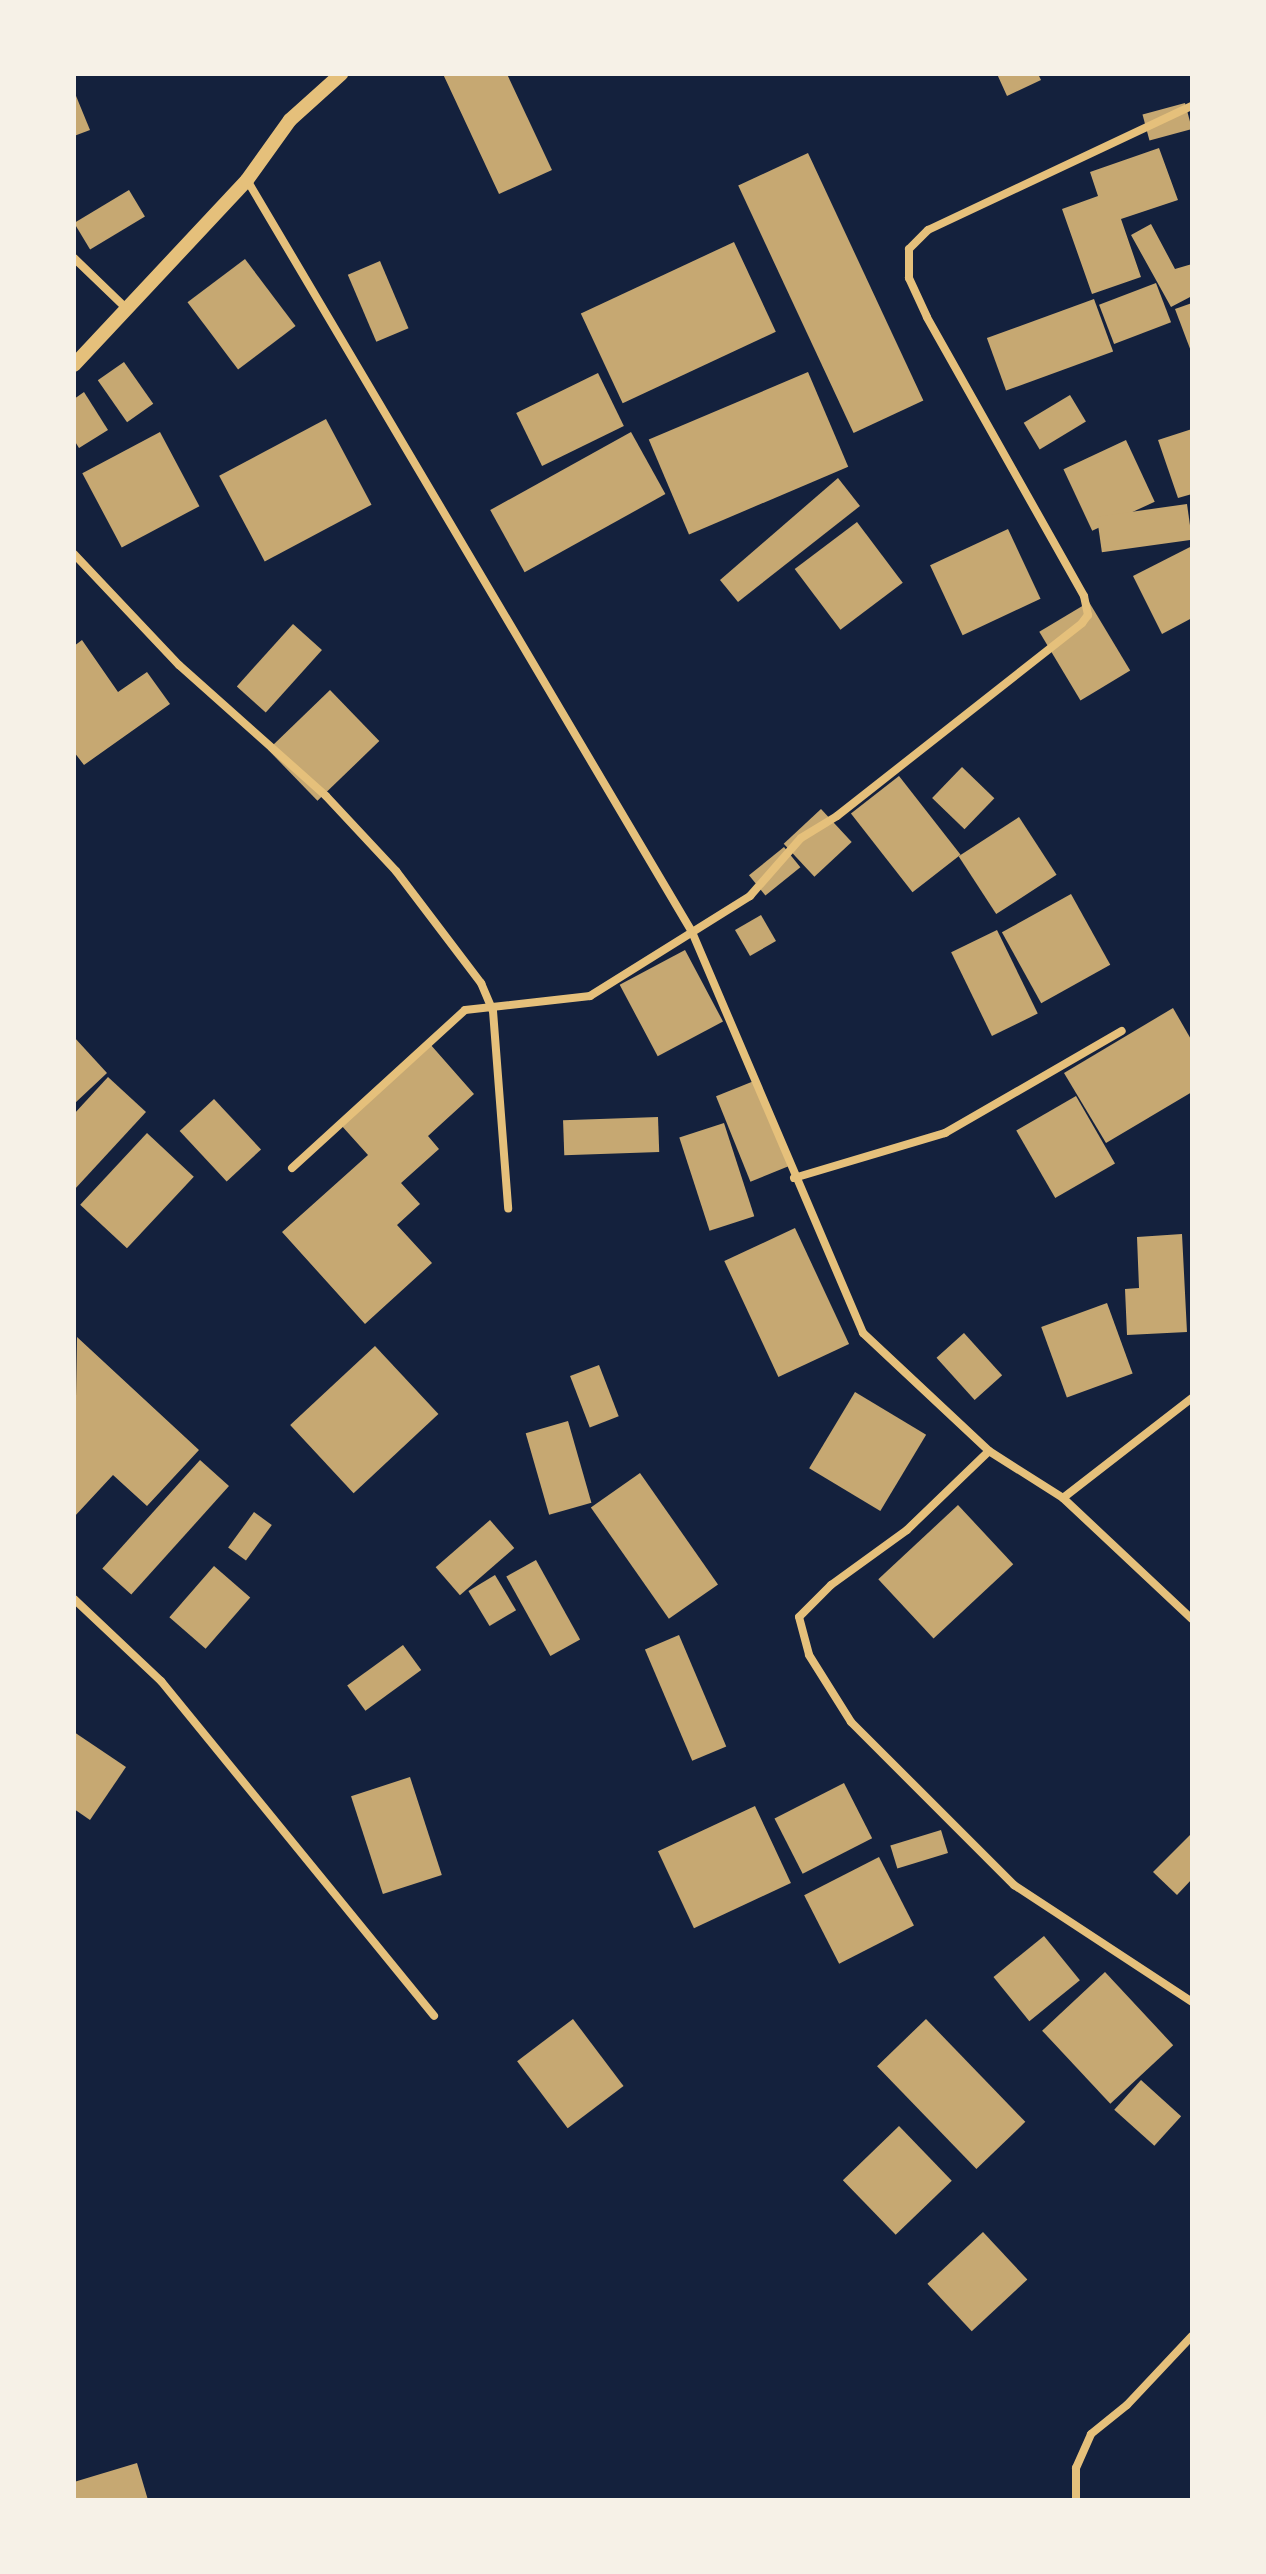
<!DOCTYPE html>
<html>
<head>
<meta charset="utf-8">
<style>
	body { margin:0 }
	#map { position:relative; width:1266px; height:2574px; overflow:hidden; background:#14213d; font-family:"PT Serif",serif }
	div>[style] { position:absolute }
	[style*='--x'] { left:calc(var(--x)*1px); top:calc(var(--y)*1px); width:calc(var(--w)*1px); rotate:calc(var(--a)*1deg) }
	.building>* { inset:0; background:#c6a872; transform-origin:0 0 }
	.minor>* { height:8px; margin:-4px; padding:0 4px; transform-origin:4px; border-radius:4px; background:#e5c07b }
	.tertiary>* { height:14px; margin:-7px; padding:0 7px; transform-origin:7px; border-radius:7px; background:#e5c07b }
	span { translate:-50% -50%; white-space:nowrap; text-align:center; line-height:1.15; -webkit-text-stroke:6px #f6f1e7; paint-order:stroke }
	.frame { position:absolute; inset:0; border:76px solid #f6f1e7; pointer-events:none }
</style>
</head>
<body>
<div id="map">
	<div class="building">
		<i style="clip-path:polygon(443px 74px,507px 74px,552px 170px,499px 194px)"></i>
		<i style="clip-path:polygon(997px 74px,1038px 74px,1041px 80px,1007px 96px)"></i>
		<i style="clip-path:polygon(74px 91px,90px 130px,74px 136px)"></i>
		<i style="left:1185px;top:103px;width:27px;height:44px;rotate:75deg"></i>
		<i style="clip-path:polygon(1159px 148px,1178px 200px,1121px 219px,1141px 277px,1092px 294px,1062px 209px,1098px 196px,1090px 172px)"></i>
		<i style="left:808px;top:153px;width:273px;height:77px;rotate:65deg"></i>
		<i style="left:129px;top:190px;width:31px;height:64px;rotate:59deg"></i>
		<i style="clip-path:polygon(1151px 224px,1175px 269px,1192px 264px,1192px 296px,1171px 307px,1131px 235px)"></i>
		<i style="left:734px;top:242px;width:99px;height:169px;rotate:65deg"></i>
		<i style="left:245px;top:259px;width:84px;height:72px;rotate:53deg"></i>
		<i style="left:380px;top:261px;width:73px;height:35px;rotate:67deg"></i>
		<i style="left:1156px;top:283px;width:42px;height:61px;rotate:69deg"></i>
		<i style="left:1094px;top:299px;width:56px;height:114px;rotate:70deg"></i>
		<i style="clip-path:polygon(1192px 303px,1192px 354px,1175px 309px)"></i>
		<i style="left:124px;top:362px;width:51px;height:32px;rotate:55deg"></i>
		<i style="left:808px;top:372px;width:103px;height:173px;rotate:67deg"></i>
		<i style="left:598px;top:373px;width:59px;height:91px;rotate:64deg"></i>
		<i style="clip-path:polygon(84px 392px,108px 430px,79px 448px,74px 440px,74px 399px)"></i>
		<i style="left:1070px;top:395px;width:31px;height:54px;rotate:59deg"></i>
		<i style="left:326px;top:419px;width:97px;height:121px;rotate:62deg"></i>
		<i style="clip-path:polygon(1192px 429px,1192px 494px,1178px 498px,1158px 440px)"></i>
		<i style="left:160px;top:432px;width:84px;height:88px;rotate:62deg"></i>
		<i style="left:631px;top:432px;width:71px;height:161px;rotate:61deg"></i>
		<i style="left:1126px;top:440px;width:68px;height:69px;rotate:65deg"></i>
		<i style="clip-path:polygon(838px 478px,860px 506px,738px 602px,720px 580px)"></i>
		<i style="left:1187px;top:504px;width:36px;height:91px;rotate:82deg"></i>
		<i style="left:857px;top:522px;width:76px;height:78px;rotate:53deg"></i>
		<i style="left:1008px;top:529px;width:77px;height:86px;rotate:65deg"></i>
		<i style="clip-path:polygon(1192px 546px,1192px 618px,1162px 634px,1133px 576px)"></i>
		<i style="left:1089px;top:602px;width:80px;height:58px;rotate:59deg"></i>
		<i style="left:293px;top:624px;width:39px;height:84px;rotate:42deg"></i>
		<i style="clip-path:polygon(82px 640px,118px 692px,147px 672px,170px 704px,84px 765px,74px 752px,74px 646px)"></i>
		<i style="left:330px;top:690px;width:71px;height:86px;rotate:46deg"></i>
		<i style="left:962px;top:767px;width:45px;height:43px;rotate:44deg"></i>
		<i style="left:899px;top:776px;width:100px;height:61px;rotate:52deg"></i>
		<i style="left:821px;top:809px;width:45px;height:51px;rotate:47deg"></i>
		<i style="left:1019px;top:817px;width:69px;height:72px;rotate:57deg"></i>
		<i style="left:784px;top:847px;width:26px;height:45px;rotate:51deg"></i>
		<i style="left:1071px;top:894px;width:81px;height:79px;rotate:61deg"></i>
		<i style="left:761px;top:915px;width:30px;height:30px;rotate:60deg"></i>
		<i style="left:997px;top:930px;width:93px;height:51px;rotate:64deg"></i>
		<i style="left:685px;top:950px;width:81px;height:74px;rotate:62deg"></i>
		<i style="clip-path:polygon(1173px 1008px,1192px 1041px,1192px 1092px,1106px 1143px,1064px 1073px)"></i>
		<i style="clip-path:polygon(74px 1037px,107px 1073px,74px 1104px)"></i>
		<i style="clip-path:polygon(430px 1044px,474px 1094px,428px 1136px,439px 1149px,401px 1183px,420px 1204px,397px 1225px,432px 1263px,365px 1324px,282px 1232px,368px 1155px,341px 1125px)"></i>
		<i style="clip-path:polygon(108px 1077px,146px 1112px,74px 1190px,74px 1114px)"></i>
		<i style="left:754px;top:1081px;width:92px;height:41px;rotate:68deg"></i>
		<i style="left:1076px;top:1096px;width:78px;height:69px;rotate:60deg"></i>
		<i style="left:214px;top:1099px;width:69px;height:47px;rotate:47deg"></i>
		<i style="left:658px;top:1117px;width:35px;height:95px;rotate:88deg"></i>
		<i style="left:724px;top:1123px;width:98px;height:47px;rotate:72deg"></i>
		<i style="left:147px;top:1133px;width:64px;height:98px;rotate:43deg"></i>
		<i style="left:795px;top:1228px;width:128px;height:78px;rotate:65deg"></i>
		<i style="clip-path:polygon(1182px 1234px,1187px 1332px,1127px 1335px,1125px 1289px,1139px 1288px,1137px 1237px)"></i>
		<i style="left:1107px;top:1303px;width:75px;height:70px;rotate:70deg"></i>
		<i style="left:964px;top:1333px;width:57px;height:37px;rotate:48deg"></i>
		<i style="clip-path:polygon(77px 1337px,199px 1450px,147px 1506px,113px 1475px,74px 1517px)"></i>
		<i style="left:375px;top:1346px;width:93px;height:116px;rotate:47deg"></i>
		<i style="left:599px;top:1365px;width:55px;height:31px;rotate:69deg"></i>
		<i style="left:855px;top:1392px;width:83px;height:89px;rotate:31deg"></i>
		<i style="left:568px;top:1421px;width:85px;height:44px;rotate:74deg"></i>
		<i style="left:200px;top:1460px;width:39px;height:146px;rotate:42deg"></i>
		<i style="left:640px;top:1473px;width:136px;height:60px;rotate:55deg"></i>
		<i style="left:958px;top:1505px;width:81px;height:109px;rotate:47deg"></i>
		<i style="left:254px;top:1512px;width:22px;height:44px;rotate:36deg"></i>
		<i style="left:490px;top:1520px;width:37px;height:72px;rotate:49deg"></i>
		<i style="left:536px;top:1560px;width:91px;height:34px;rotate:61deg"></i>
		<i style="left:214px;top:1566px;width:48px;height:68px;rotate:41deg"></i>
		<i style="left:495px;top:1575px;width:41px;height:31px;rotate:59deg"></i>
		<i style="left:679px;top:1635px;width:121px;height:37px;rotate:67deg"></i>
		<i style="left:403px;top:1645px;width:31px;height:69px;rotate:54deg"></i>
		<i style="clip-path:polygon(74px 1732px,126px 1767px,90px 1820px,74px 1809px)"></i>
		<i style="left:410px;top:1777px;width:103px;height:62px;rotate:72deg"></i>
		<i style="left:844px;top:1783px;width:62px;height:78px;rotate:63deg"></i>
		<i style="left:755px;top:1806px;width:85px;height:107px;rotate:65deg"></i>
		<i style="left:941px;top:1830px;width:24px;height:53px;rotate:73deg"></i>
		<i style="clip-path:polygon(1190px 1835px,1192px 1879px,1177px 1895px,1153px 1872px)"></i>
		<i style="left:879px;top:1857px;width:77px;height:84px;rotate:63deg"></i>
		<i style="left:1044px;top:1936px;width:57px;height:65px;rotate:51deg"></i>
		<i style="left:1105px;top:1972px;width:100px;height:86px;rotate:47deg"></i>
		<i style="left:573px;top:2019px;width:84px;height:70px;rotate:53deg"></i>
		<i style="left:926px;top:2019px;width:143px;height:68px;rotate:46deg"></i>
		<i style="left:1141px;top:2080px;width:54px;height:40px;rotate:42deg"></i>
		<i style="left:899px;top:2126px;width:76px;height:78px;rotate:46deg"></i>
		<i style="left:983px;top:2232px;width:65px;height:76px;rotate:47deg"></i>
		<i style="clip-path:polygon(137px 2463px,148px 2500px,74px 2500px,74px 2482px)"></i>
	</div>
	<div class="minor">
		<i style="--x:247;--y:180;--w:874;--a:59.38"></i>
		<i style="--x:692;--y:932;--w:436;--a:66.9"></i>
		<i style="--x:863;--y:1333;--w:173;--a:43.1"></i>
		<i style="--x:989;--y:1451;--w:88;--a:32.4"></i>
		<i style="--x:1063;--y:1498;--w:177;--a:43.2"></i>
		<i style="--x:74;--y:258;--w:74;--a:43.9"></i>
		<i style="--x:74;--y:554;--w:153;--a:46.6"></i>
		<i style="--x:179;--y:665;--w:197;--a:41.7"></i>
		<i style="--x:326;--y:796;--w:103;--a:47"></i>
		<i style="--x:396;--y:871;--w:141;--a:52.8"></i>
		<i style="--x:481;--y:983;--w:30;--a:67"></i>
		<i style="--x:493;--y:1011;--w:198;--a:85.6"></i>
		<i style="--x:292;--y:1168;--w:234;--a:-42.4"></i>
		<i style="--x:465;--y:1010;--w:126;--a:-6.4"></i>
		<i style="--x:590;--y:996;--w:189;--a:-32"></i>
		<i style="--x:750;--y:896;--w:77;--a:-48.7"></i>
		<i style="--x:801;--y:838;--w:42;--a:-31.4"></i>
		<i style="--x:837;--y:816;--w:312;--a:-38.2"></i>
		<i style="--x:1082;--y:623;--w:10;--a:-53"></i>
		<i style="--x:1088;--y:615;--w:19;--a:-102"></i>
		<i style="--x:1084;--y:596;--w:320;--a:-119.4"></i>
		<i style="--x:927;--y:317;--w:43;--a:-114.8"></i>
		<i style="--x:909;--y:278;--w:29;--a:-90"></i>
		<i style="--x:909;--y:249;--w:27;--a:-45"></i>
		<i style="--x:928;--y:230;--w:292;--a:-25.2"></i>
		<i style="--x:794;--y:1178;--w:158;--a:-16.6"></i>
		<i style="--x:945;--y:1133;--w:204;--a:-30"></i>
		<i style="--x:989;--y:1451;--w:114;--a:136.1"></i>
		<i style="--x:907;--y:1530;--w:94;--a:144.1"></i>
		<i style="--x:831;--y:1585;--w:45;--a:135"></i>
		<i style="--x:799;--y:1617;--w:39;--a:75"></i>
		<i style="--x:809;--y:1655;--w:79;--a:57.9"></i>
		<i style="--x:851;--y:1722;--w:231;--a:45"></i>
		<i style="--x:1014;--y:1885;--w:213;--a:33.3"></i>
		<i style="--x:1063;--y:1498;--w:163;--a:-37.8"></i>
		<i style="--x:74;--y:1599;--w:120;--a:43.3"></i>
		<i style="--x:161;--y:1681;--w:432;--a:50.8"></i>
		<i style="--x:1076;--y:2500;--w:32;--a:-90"></i>
		<i style="--x:1076;--y:2468;--w:37;--a:-66"></i>
		<i style="--x:1091;--y:2434;--w:46;--a:-38.9"></i>
		<i style="--x:1127;--y:2405;--w:95;--a:-46.7"></i>
	</div>
	<div class="tertiary">
		<i style="--x:74;--y:365;--w:253;--a:-46.9"></i>
		<i style="--x:247;--y:180;--w:74;--a:-54.4"></i>
		<i style="--x:290;--y:120;--w:69;--a:-42"></i>
	</div>
	<div class="frame"></div>
</div>
</body>
</html>
